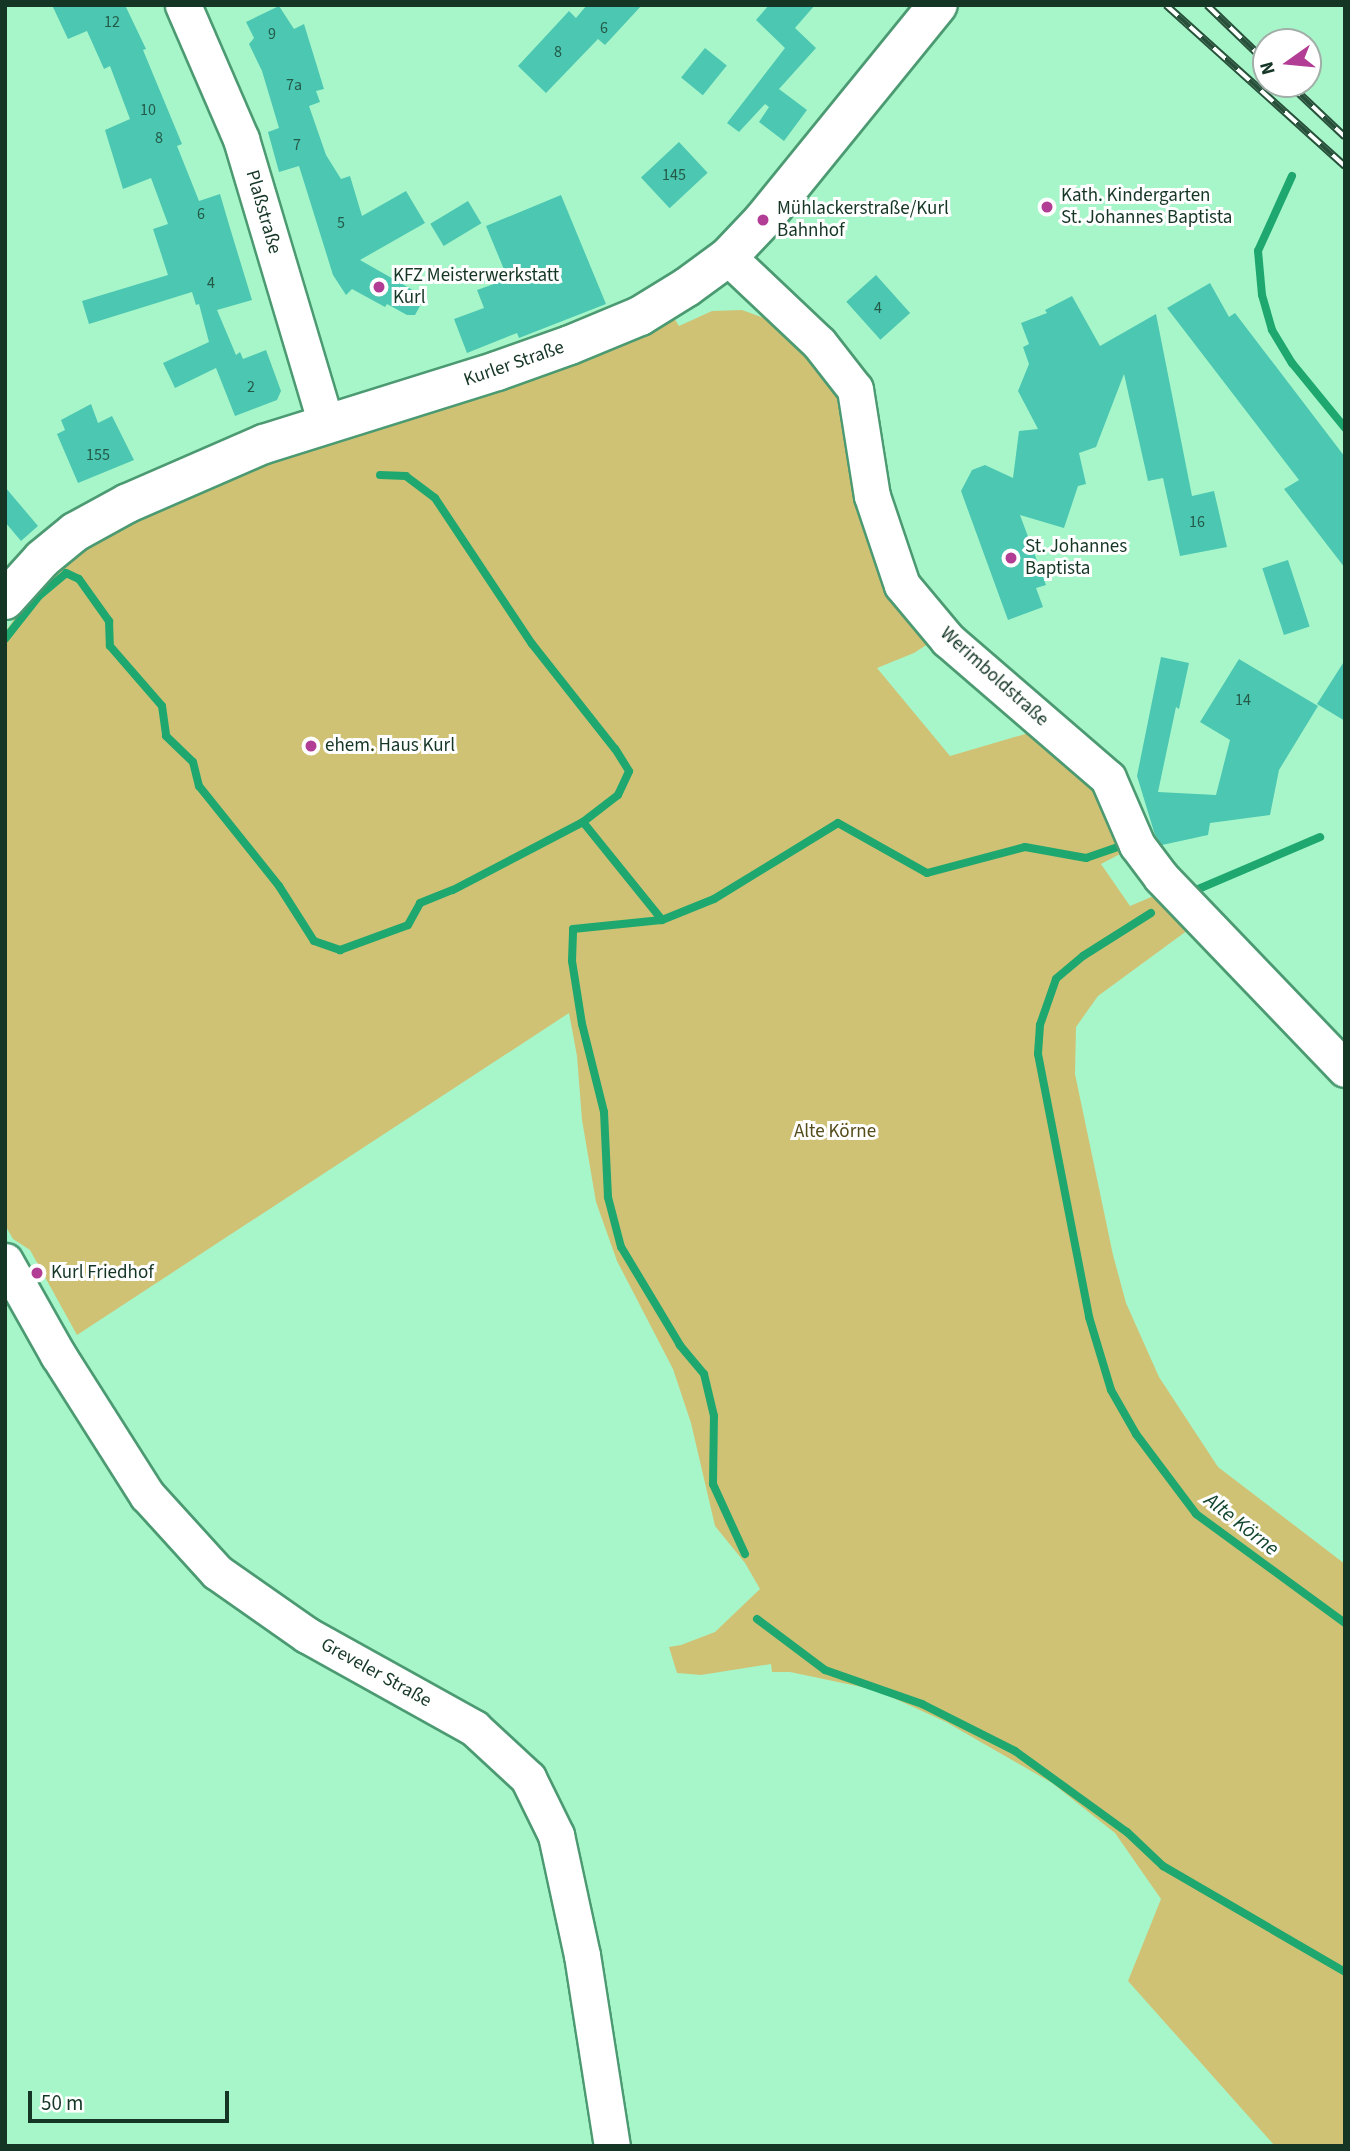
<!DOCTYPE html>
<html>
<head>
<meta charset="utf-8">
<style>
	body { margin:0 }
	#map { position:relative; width:1350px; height:2151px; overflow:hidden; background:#a7f6ca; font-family:"Source Sans 3",sans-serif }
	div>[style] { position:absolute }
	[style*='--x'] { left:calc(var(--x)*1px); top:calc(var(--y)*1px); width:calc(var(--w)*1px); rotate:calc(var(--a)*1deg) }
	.green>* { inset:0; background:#d0c275 }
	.stream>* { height:8px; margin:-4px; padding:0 4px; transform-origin:4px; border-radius:4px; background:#1ea86f }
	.building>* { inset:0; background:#4cc7b1; transform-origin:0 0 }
	.roads { filter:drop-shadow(2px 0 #4c9a72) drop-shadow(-2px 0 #4c9a72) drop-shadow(0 2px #4c9a72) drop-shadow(0 -2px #4c9a72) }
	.minor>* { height:35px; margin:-17.5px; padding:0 17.5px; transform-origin:17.5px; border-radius:17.5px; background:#fff }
	.major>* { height:38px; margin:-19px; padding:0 19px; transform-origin:19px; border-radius:19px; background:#fff }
	.rail>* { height:8px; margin-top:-4px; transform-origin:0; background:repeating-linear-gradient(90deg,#fff 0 16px,#29503b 0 32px); box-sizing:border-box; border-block:2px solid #29503b }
	.dots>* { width:19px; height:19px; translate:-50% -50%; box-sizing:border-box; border:4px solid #fff; border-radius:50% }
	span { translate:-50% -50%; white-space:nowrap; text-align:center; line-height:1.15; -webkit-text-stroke:6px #fff; paint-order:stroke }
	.number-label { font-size:16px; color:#235a48 }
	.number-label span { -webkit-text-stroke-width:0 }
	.poi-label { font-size:19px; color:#153625 }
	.left { translate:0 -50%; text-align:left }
	.street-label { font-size:19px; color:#153625 }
	.park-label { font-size:19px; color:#554c1b }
	.water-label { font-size:21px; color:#12452d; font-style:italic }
	.frame { position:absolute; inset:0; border:7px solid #153625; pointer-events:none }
	.north { position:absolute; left:1252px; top:28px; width:70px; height:70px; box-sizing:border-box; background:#fff; border:2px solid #a1afa8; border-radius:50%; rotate:255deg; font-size:19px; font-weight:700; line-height:28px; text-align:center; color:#153625 }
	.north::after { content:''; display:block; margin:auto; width:24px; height:32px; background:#b23d95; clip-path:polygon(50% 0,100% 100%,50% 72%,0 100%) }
	.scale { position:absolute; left:28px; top:2091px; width:201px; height:32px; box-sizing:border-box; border:4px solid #153625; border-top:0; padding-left:9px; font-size:21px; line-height:24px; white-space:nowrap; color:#153625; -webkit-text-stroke:5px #fff; paint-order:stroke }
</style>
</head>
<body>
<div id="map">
	<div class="green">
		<i style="clip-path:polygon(742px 310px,778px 323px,846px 398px,931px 642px,914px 653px,877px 668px,950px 756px,1049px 727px,1137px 845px,1101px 864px,1130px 906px,1156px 895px,1188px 930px,1098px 996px,1076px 1027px,1075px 1074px,1113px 1255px,1126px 1303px,1159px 1377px,1218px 1467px,1345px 1564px,1345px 2146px,1275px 2146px,1128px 1981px,1161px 1899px,1115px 1833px,1052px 1783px,946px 1722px,876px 1690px,790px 1672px,772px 1672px,771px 1664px,701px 1675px,677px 1673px,669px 1647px,681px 1645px,715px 1632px,760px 1589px,745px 1563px,715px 1526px,691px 1423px,673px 1369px,617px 1261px,596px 1202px,582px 1120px,577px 1056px,569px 1013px,77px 1335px,30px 1250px,13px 1239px,5px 1225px,5px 632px,21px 610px,46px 580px,82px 550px,133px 519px,317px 444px,674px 318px,679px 326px,712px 311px)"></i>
	</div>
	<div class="stream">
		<i style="--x:1292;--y:176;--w:82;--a:114.4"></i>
		<i style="--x:1258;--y:251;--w:44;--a:84.8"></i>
		<i style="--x:1262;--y:295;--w:36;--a:74"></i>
		<i style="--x:1272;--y:330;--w:39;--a:59"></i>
		<i style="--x:1292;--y:363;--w:84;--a:50.8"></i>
		<i style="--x:5;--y:639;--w:55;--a:-51.7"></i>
		<i style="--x:39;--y:596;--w:35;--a:-40"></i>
		<i style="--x:66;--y:573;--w:14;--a:25"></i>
		<i style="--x:79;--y:579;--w:52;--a:54.5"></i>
		<i style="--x:109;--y:621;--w:25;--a:88"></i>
		<i style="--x:110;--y:646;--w:79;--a:49.1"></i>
		<i style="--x:162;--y:706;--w:30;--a:82"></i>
		<i style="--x:166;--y:736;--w:37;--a:44"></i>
		<i style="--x:193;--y:762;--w:25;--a:76"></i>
		<i style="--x:199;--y:786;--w:128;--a:51.3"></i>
		<i style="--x:279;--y:886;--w:65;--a:57.5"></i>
		<i style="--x:314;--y:941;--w:28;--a:19"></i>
		<i style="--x:340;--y:950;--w:72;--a:-20.2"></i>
		<i style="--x:408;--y:925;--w:25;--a:-61"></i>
		<i style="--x:420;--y:903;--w:35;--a:-22"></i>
		<i style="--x:453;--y:890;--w:147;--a:-27.6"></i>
		<i style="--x:583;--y:822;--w:44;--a:-37.6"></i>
		<i style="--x:618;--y:795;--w:26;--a:-65"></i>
		<i style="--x:629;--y:771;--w:26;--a:-122"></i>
		<i style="--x:615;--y:749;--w:134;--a:-128.3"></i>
		<i style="--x:532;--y:644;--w:175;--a:-123.6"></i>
		<i style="--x:435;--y:498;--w:36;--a:-143"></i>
		<i style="--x:406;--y:476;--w:26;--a:-178"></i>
		<i style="--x:583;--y:822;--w:126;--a:51.1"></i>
		<i style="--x:1196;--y:890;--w:135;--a:-23.1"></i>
		<i style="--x:1151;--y:913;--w:80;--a:147.7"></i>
		<i style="--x:1083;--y:956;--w:35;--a:140"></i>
		<i style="--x:1056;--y:979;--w:49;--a:109.2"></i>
		<i style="--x:1040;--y:1025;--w:29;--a:94"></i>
		<i style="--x:1038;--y:1054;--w:268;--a:79"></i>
		<i style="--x:1089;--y:1317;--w:76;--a:73.2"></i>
		<i style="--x:1111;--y:1390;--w:51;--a:60.4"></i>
		<i style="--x:1136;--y:1434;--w:100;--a:53.1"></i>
		<i style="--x:1196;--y:1514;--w:185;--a:36.2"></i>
		<i style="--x:745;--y:1554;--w:77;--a:-114.6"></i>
		<i style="--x:713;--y:1484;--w:68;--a:-89.2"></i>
		<i style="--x:714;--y:1416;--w:43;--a:-103.4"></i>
		<i style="--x:704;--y:1374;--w:38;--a:-130"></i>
		<i style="--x:680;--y:1345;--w:114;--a:-121"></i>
		<i style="--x:621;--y:1247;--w:52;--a:-104.6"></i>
		<i style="--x:608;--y:1197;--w:85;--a:-92.7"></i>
		<i style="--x:604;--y:1112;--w:91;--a:-104"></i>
		<i style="--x:582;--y:1024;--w:64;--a:-99"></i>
		<i style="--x:572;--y:961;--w:32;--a:-88"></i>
		<i style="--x:573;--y:929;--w:89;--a:-5.8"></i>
		<i style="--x:662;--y:920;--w:56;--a:-22"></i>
		<i style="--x:714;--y:899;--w:145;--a:-31.5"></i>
		<i style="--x:838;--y:823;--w:102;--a:29.3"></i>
		<i style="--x:927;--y:873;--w:101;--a:-14.9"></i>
		<i style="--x:1025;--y:847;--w:62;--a:10.2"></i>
		<i style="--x:1086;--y:858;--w:36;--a:-19"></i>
		<i style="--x:757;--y:1619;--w:85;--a:36.9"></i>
		<i style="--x:825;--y:1670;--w:103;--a:19.3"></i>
		<i style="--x:922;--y:1704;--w:104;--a:26.8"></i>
		<i style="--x:1015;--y:1751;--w:138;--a:35.9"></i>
		<i style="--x:1127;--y:1832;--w:50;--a:43.4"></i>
		<i style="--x:1163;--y:1866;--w:211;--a:30.2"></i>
	</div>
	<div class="building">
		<i style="clip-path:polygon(52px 5px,125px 5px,146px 49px,143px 50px,182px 144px,177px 146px,199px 201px,220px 194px,230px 228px,252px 300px,217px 310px,236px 355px,240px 352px,243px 359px,266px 350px,281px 391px,277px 400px,235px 416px,216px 368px,175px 388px,163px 363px,209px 342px,199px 304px,196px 305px,192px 292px,89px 324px,82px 301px,168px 275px,153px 229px,168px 224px,151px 178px,123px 189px,105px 130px,130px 119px,110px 66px,104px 69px,87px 31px,68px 39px)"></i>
		<i style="clip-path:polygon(587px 5px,642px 5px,605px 45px,598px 39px,546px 93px,518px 66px,569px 11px,576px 18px)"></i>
		<i style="clip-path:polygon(769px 5px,815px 5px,795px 28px,816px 48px,779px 89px,807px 110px,784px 141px,759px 122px,769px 107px,765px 104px,739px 132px,727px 123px,785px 48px,756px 20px)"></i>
		<i style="clip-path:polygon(279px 6px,294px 29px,304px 24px,324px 89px,316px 91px,320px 102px,309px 106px,326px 155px,341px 179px,350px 176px,362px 216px,406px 191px,425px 223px,360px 260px,425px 297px,415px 315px,407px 315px,387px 304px,385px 307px,352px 289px,346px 295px,333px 275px,299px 166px,279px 172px,268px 132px,279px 128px,262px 71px,249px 44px,254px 38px,246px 22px)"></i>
		<i style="left:705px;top:48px;width:28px;height:38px;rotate:39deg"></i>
		<i style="left:679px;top:142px;width:42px;height:52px;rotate:47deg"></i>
		<i style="clip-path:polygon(561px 195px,606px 304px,519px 338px,517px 333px,467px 353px,454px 319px,484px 308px,477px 290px,508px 279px,486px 226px)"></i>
		<i style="left:468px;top:201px;width:26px;height:44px;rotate:59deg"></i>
		<i style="left:876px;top:275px;width:51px;height:40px;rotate:48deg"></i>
		<i style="clip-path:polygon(1210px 283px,1229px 317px,1235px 313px,1345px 457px,1345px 568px,1284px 489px,1299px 480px,1167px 308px)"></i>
		<i style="clip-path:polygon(1072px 296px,1100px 346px,1156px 314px,1192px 496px,1214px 491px,1227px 547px,1180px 556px,1163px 478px,1148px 481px,1124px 374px,1096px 447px,1079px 453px,1086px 484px,1078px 486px,1064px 528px,1020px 515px,1046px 585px,1036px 588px,1043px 607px,1008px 620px,961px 491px,972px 470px,985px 465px,1013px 478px,1019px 431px,1038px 429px,1018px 391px,1029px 364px,1023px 347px,1029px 344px,1021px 323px,1047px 313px,1045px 310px)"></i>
		<i style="clip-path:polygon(91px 404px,98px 423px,112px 416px,134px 460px,78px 483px,57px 434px,65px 430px,61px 420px)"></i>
		<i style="clip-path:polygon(5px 487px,38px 526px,21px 541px,5px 522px)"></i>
		<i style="left:1288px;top:560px;width:70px;height:27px;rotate:72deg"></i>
		<i style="clip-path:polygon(1161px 657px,1189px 663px,1179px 709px,1176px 707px,1158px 792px,1216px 795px,1230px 740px,1200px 722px,1239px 659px,1318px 706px,1279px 770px,1270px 815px,1210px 823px,1208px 835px,1162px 845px,1155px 835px,1137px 776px)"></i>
		<i style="clip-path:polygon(1345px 660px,1345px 721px,1317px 704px)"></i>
	</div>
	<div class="roads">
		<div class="minor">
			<i style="--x:183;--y:5;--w:146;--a:66.6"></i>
			<i style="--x:241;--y:139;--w:298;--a:73.4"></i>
			<i style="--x:728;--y:257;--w:125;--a:43.4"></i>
			<i style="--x:819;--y:343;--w:58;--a:52"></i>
			<i style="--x:855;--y:389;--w:108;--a:81"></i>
			<i style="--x:872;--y:496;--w:94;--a:71.4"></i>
			<i style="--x:902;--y:585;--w:72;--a:50.1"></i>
			<i style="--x:948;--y:640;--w:211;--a:40.8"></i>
			<i style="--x:1108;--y:778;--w:73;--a:66.6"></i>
			<i style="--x:1137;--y:845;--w:40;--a:53"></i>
			<i style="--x:1161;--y:877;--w:266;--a:46.2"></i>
			<i style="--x:5;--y:1261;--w:108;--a:60.6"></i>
			<i style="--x:58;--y:1355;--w:166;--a:57.6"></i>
			<i style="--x:147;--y:1495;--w:104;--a:47.7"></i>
			<i style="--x:217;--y:1572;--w:110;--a:35"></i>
			<i style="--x:307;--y:1635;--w:191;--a:29.1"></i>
			<i style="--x:474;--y:1728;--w:74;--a:42.8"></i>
			<i style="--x:528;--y:1778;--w:64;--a:63.8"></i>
			<i style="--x:556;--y:1835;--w:123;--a:77.8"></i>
			<i style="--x:582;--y:1955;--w:193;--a:81.1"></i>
		</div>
		<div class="major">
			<i style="--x:5;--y:600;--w:55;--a:-47.9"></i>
			<i style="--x:42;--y:559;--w:43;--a:-39.3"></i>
			<i style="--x:75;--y:532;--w:60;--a:-28.7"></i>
			<i style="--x:128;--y:503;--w:148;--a:-23.5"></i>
			<i style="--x:264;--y:444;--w:244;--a:-17.4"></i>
			<i style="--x:497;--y:371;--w:77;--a:-19.6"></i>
			<i style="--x:570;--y:345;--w:76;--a:-22.5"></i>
			<i style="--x:640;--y:316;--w:55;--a:-31.7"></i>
			<i style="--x:687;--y:287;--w:51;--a:-36.2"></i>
			<i style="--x:728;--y:257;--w:51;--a:-46.6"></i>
			<i style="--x:763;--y:220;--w:277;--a:-50.9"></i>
		</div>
	</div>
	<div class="rail">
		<i style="--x:1166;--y:5;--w:241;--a:42"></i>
		<i style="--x:1207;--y:5;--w:82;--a:44"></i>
		<i style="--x:1289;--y:84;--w:77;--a:43.4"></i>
	</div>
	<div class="dots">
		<i style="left:1047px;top:207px;background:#b23d95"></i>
		<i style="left:763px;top:220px;background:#b23d95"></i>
		<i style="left:379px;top:287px;background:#b23d95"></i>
		<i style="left:1011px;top:558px;background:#b23d95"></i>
		<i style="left:311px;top:746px;background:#b23d95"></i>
		<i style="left:37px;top:1273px;background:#b23d95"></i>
	</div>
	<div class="number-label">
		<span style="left:112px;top:22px">12</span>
		<span style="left:604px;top:28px">6</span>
		<span style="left:272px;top:34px">9</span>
		<span style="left:558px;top:52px">8</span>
		<span style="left:294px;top:85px">7a</span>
		<span style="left:148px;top:110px">10</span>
		<span style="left:159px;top:138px">8</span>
		<span style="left:297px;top:145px">7</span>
		<span style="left:674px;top:175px">145</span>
		<span style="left:201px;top:214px">6</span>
		<span style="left:341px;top:223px">5</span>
		<span style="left:211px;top:283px">4</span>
		<span style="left:878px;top:308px">4</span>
		<span style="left:251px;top:387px">2</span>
		<span style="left:98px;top:455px">155</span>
		<span style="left:1197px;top:522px">16</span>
		<span style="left:1243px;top:700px">14</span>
	</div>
	<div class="poi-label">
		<span class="left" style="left:1061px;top:207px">Kath. Kindergarten<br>St. Johannes Baptista</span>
		<span class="left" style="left:777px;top:220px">Mühlackerstraße/Kurl<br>Bahnhof</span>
		<span class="left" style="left:393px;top:287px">KFZ Meisterwerkstatt<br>Kurl</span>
		<span class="left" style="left:1025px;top:558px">St. Johannes<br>Baptista</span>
		<span class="left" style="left:325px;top:746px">ehem. Haus Kurl</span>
		<span class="left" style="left:51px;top:1273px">Kurl Friedhof</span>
	</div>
	<div class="street-label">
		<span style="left:263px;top:212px;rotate:74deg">Plaßstraße</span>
		<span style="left:514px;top:364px;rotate:-19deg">Kurler Straße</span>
		<span style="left:994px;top:677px;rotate:42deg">Werimboldstraße</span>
		<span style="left:376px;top:1673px;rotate:29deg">Greveler Straße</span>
	</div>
	<div class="park-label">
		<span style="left:835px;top:1132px">Alte Körne</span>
	</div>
	<div class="water-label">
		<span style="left:1242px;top:1524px;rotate:38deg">Alte Körne</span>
	</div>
	<div class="frame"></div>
	<div class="north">N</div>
	<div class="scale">50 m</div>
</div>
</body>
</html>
